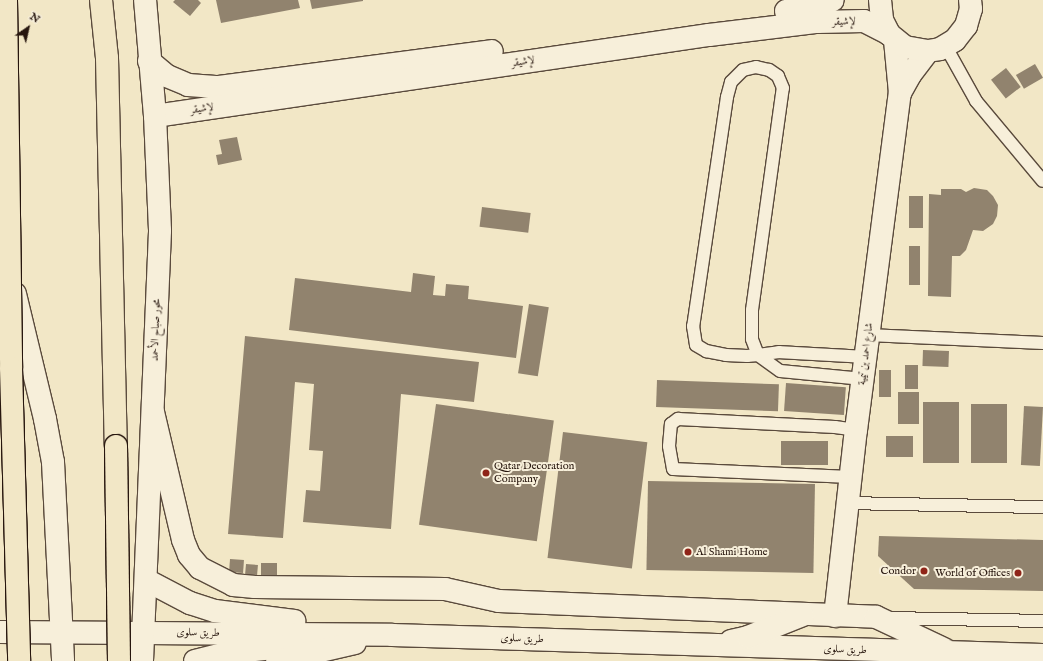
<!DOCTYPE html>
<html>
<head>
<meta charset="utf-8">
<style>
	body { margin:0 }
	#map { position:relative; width:1043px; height:661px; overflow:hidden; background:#f2e7c6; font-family:"IM FELL English",Amiri,serif }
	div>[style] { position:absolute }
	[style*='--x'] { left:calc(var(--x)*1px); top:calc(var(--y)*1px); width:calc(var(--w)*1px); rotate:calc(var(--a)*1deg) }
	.building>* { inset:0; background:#91836e; transform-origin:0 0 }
	.roads { filter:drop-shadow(1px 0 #5a4a3c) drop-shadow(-1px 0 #5a4a3c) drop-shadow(0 1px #5a4a3c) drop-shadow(0 -1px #5a4a3c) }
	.service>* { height:12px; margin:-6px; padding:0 6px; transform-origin:6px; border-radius:6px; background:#f7efda }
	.minor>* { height:22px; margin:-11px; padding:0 11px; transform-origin:11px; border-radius:11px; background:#f7efda }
	.tertiary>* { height:22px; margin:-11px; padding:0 11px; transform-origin:11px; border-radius:11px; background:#f7efda }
	.secondary>* { height:22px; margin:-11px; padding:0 11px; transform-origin:11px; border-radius:11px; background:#f7efda }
	.trunk>* { height:22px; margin:-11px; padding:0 11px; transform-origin:11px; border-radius:11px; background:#f2e7c6 }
	.bridges { filter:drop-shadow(1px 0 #27160e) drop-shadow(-1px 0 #27160e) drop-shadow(0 1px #27160e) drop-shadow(0 -1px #27160e) }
	.trunk-bridge>* { height:22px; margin:-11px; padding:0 11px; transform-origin:11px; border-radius:11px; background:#f2e7c6 }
	.dots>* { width:11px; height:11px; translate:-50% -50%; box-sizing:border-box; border:2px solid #f7efda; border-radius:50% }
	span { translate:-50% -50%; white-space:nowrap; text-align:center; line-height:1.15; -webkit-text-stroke:4px #f7efda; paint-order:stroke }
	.street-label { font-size:11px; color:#27160e }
	.poi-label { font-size:11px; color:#27160e }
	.left { translate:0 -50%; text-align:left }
	.right { translate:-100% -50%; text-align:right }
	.north { position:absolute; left:8px; top:8px; width:40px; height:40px; -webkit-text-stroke:3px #f7efda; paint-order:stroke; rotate:34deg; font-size:11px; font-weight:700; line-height:16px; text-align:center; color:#27160e }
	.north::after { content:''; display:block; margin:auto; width:14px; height:18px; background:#27160e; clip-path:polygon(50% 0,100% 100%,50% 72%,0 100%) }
</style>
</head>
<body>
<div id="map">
	<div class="building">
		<i style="clip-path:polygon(175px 0,198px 0,201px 3px,190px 16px,173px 2px)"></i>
		<i style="clip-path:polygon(216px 0,298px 0,300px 8px,221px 23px)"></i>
		<i style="clip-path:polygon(310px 0,363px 0,363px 1px,312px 9px)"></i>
		<i style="left:1035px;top:64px;width:16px;height:22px;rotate:60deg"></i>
		<i style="left:1006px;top:68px;width:24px;height:19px;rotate:52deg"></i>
		<i style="clip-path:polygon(237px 137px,242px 160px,218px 165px,216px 155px,222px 154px,219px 140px)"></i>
		<i style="clip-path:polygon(974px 188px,987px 190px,993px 196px,998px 205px,997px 216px,993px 224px,983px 231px,973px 230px,966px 250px,960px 256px,952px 256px,951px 297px,928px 296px,929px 194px,941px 195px,941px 189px,961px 189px,966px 192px)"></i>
		<i style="left:909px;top:196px;width:14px;height:32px"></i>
		<i style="left:482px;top:207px;width:49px;height:20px;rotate:7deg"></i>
		<i style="left:909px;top:246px;width:11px;height:39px"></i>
		<i style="clip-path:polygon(413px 273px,435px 276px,433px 295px,445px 296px,446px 284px,469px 286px,468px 299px,523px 306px,516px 358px,289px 330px,295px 278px,411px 292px)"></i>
		<i style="left:529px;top:304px;width:20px;height:70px;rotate:9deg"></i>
		<i style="clip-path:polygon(245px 336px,479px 362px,474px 402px,401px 394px,391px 529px,303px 522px,306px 490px,320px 491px,323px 451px,309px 450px,314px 384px,295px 382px,283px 538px,228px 534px)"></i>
		<i style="left:923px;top:350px;width:26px;height:16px;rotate:2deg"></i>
		<i style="left:905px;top:365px;width:13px;height:24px"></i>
		<i style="left:879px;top:370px;width:12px;height:27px"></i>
		<i style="left:657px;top:380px;width:122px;height:27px;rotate:2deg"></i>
		<i style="left:786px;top:383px;width:60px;height:28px;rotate:4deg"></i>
		<i style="left:898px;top:392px;width:21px;height:32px"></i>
		<i style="left:923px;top:402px;width:36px;height:61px"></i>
		<i style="left:436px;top:404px;width:119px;height:122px;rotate:8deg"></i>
		<i style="left:971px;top:404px;width:36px;height:59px"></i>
		<i style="left:1024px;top:406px;width:19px;height:59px;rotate:3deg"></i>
		<i style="left:563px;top:432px;width:85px;height:127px;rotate:7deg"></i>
		<i style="left:886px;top:436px;width:27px;height:21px"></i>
		<i style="left:781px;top:441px;width:47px;height:24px"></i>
		<i style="left:648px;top:481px;width:167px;height:89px;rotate:1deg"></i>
		<i style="clip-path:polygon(879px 536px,1043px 540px,1043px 591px,914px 589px,878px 556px)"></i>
		<i style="left:230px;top:559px;width:14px;height:13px;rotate:4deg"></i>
		<i style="left:261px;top:563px;width:16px;height:12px"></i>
		<i style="left:246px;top:564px;width:12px;height:10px;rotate:5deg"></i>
	</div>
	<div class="roads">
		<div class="service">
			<i style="--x:946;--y:47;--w:62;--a:60.9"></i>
			<i style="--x:976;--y:101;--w:104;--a:50.1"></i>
			<i style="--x:868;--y:335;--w:175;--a:2.6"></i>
			<i style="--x:863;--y:379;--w:83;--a:-174.5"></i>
			<i style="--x:780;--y:371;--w:27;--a:-144"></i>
			<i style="--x:758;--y:355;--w:17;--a:-111"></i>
			<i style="--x:752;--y:339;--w:29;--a:-90"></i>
			<i style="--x:752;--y:310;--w:224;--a:-82.1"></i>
			<i style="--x:783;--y:88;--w:13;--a:-113"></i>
			<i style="--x:778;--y:76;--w:11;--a:-146"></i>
			<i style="--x:769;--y:70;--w:13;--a:-167"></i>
			<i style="--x:756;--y:67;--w:13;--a:167"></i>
			<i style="--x:743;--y:70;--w:17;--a:135"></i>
			<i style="--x:731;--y:82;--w:16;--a:105"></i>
			<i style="--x:727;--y:97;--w:232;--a:98.4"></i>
			<i style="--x:693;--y:326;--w:19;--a:81"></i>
			<i style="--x:696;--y:345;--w:12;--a:31"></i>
			<i style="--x:706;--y:351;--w:20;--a:11"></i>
			<i style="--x:726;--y:355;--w:21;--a:3"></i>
			<i style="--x:747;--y:356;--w:11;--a:-5"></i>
			<i style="--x:758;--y:355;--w:21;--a:-8"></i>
			<i style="--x:779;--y:352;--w:86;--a:3.3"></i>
			<i style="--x:850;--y:477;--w:177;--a:-177.4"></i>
			<i style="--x:673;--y:469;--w:23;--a:-100"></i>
			<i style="--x:669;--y:446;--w:22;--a:-85"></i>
			<i style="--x:671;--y:424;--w:9;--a:-36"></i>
			<i style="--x:678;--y:419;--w:157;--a:2.9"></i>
			<i style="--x:835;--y:427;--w:21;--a:8"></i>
			<i style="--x:847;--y:503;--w:196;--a:1.2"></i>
			<i style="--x:888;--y:618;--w:155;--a:1.1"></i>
		</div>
		<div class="minor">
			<i style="--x:900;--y:93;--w:21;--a:-61"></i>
			<i style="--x:910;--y:75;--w:30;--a:-53"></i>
			<i style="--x:835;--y:616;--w:187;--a:-83.6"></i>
			<i style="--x:856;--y:430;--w:340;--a:-82.6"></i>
			<i style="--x:900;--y:93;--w:53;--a:-95.4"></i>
		</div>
		<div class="tertiary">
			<i style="--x:880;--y:0;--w:20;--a:84"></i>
			<i style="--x:882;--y:20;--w:16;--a:63"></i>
			<i style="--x:889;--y:34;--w:21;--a:39"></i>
			<i style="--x:905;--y:47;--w:23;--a:10"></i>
			<i style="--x:928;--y:51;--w:12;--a:-9"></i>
			<i style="--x:940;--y:49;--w:17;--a:-31"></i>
			<i style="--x:955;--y:40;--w:18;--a:-52"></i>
			<i style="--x:966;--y:26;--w:18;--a:-74"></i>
			<i style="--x:971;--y:9;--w:9;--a:-96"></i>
			<i style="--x:786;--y:11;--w:29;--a:-8"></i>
			<i style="--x:815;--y:7;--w:19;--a:-21"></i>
			<i style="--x:149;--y:61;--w:23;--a:40"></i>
			<i style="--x:167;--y:76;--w:23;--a:23"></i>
			<i style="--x:188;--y:85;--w:31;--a:4"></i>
			<i style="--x:219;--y:87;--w:275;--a:-7.5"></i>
			<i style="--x:155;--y:116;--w:560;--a:-8.32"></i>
			<i style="--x:709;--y:35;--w:109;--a:-6.9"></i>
			<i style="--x:817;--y:22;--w:47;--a:-1.2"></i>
			<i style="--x:864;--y:21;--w:28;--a:27"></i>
			<i style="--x:153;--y:412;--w:131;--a:76.8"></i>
			<i style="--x:183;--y:540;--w:16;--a:68"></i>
			<i style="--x:189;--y:555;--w:17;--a:50"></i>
			<i style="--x:200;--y:568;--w:37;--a:27"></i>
			<i style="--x:233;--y:585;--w:22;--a:5"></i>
			<i style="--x:255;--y:587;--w:190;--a:0.6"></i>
			<i style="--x:445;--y:589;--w:55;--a:12.5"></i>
			<i style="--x:499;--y:601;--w:377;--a:2.4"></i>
			<i style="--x:142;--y:661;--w:431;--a:-87.6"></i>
			<i style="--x:160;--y:230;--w:114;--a:-92.5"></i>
			<i style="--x:155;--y:116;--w:116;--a:-94.9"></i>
		</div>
		<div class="secondary">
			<i style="--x:15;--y:294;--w:129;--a:76.5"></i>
			<i style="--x:45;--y:419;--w:44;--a:79.5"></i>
			<i style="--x:53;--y:462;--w:199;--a:87.1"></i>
			<i style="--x:146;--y:580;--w:50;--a:27.6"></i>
			<i style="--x:190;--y:603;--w:26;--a:18"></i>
			<i style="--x:215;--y:611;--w:80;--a:7.2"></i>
			<i style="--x:876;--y:617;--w:75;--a:25.2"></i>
			<i style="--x:0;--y:632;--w:392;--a:0.4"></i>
			<i style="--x:392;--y:635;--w:651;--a:1.76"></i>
			<i style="--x:731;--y:641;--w:17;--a:-13"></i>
			<i style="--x:748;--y:637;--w:59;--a:-21.8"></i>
			<i style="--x:127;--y:661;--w:32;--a:-60"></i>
			<i style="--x:195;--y:661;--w:32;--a:-14"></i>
			<i style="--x:226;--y:653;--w:67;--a:-6"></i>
			<i style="--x:277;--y:661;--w:80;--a:-13"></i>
		</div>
		<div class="trunk">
			<i style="--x:101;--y:0;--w:58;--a:84.1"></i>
			<i style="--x:107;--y:58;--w:388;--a:88.7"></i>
		</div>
	</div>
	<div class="bridges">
		<div class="trunk-bridge">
			<i style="--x:6;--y:0;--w:368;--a:89.2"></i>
			<i style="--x:11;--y:368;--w:293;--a:88.4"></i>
			<i style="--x:116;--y:446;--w:215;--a:89.2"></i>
		</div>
	</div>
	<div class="dots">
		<i style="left:486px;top:473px;background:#8f2418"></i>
		<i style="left:688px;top:552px;background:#8f2418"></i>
		<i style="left:924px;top:571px;background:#8f2418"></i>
		<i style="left:1018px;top:573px;background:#8f2418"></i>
	</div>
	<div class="street-label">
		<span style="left:844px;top:22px;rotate:-1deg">لإشيقر</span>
		<span style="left:523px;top:62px;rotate:-8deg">لإشيقر</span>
		<span style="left:202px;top:109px;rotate:-8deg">لإشيقر</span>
		<span style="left:156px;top:330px;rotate:-88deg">محور صباح الأحمد</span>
		<span style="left:866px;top:354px;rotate:-83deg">شارع احمد بن تيمية</span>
		<span style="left:198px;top:633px;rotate:1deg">طريق سلوى</span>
		<span style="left:522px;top:639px;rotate:2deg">طريق سلوى</span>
		<span style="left:845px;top:650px;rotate:2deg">طريق سلوى</span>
	</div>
	<div class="poi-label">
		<span class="left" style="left:494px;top:473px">Qatar Decoration<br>Company</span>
		<span class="left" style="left:696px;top:552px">Al Shami Home</span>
		<span class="right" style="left:916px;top:571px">Condor</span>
		<span class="right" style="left:1010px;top:573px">World of Offices</span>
	</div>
	<div class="north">N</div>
</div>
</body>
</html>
